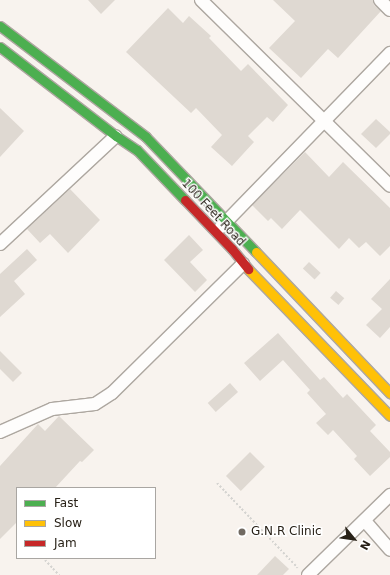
<!DOCTYPE html>
<html>
<head>
<meta charset="utf-8">
<style>
	body { margin:0 }
	#map { position:relative; width:390px; height:575px; overflow:hidden; background:#f8f3ee; font-family:"DejaVu Sans",sans-serif }
	div>[style] { position:absolute }
	[style*='--x'] { left:calc(var(--x)*1px); top:calc(var(--y)*1px); width:calc(var(--w)*1px); rotate:calc(var(--a)*1deg) }
	.building>* { inset:0; background:#dfd9d2; transform-origin:0 0 }
	.path>* { height:2px; margin-top:-1px; transform-origin:0; background:repeating-linear-gradient(90deg,#d5d4d1 0 2px,transparent 0 4px) }
	.roads { filter:drop-shadow(1px 0 #ada7a0) drop-shadow(-1px 0 #ada7a0) drop-shadow(0 1px #ada7a0) drop-shadow(0 -1px #ada7a0) }
	.street>* { height:12px; margin:-6px; padding:0 6px; transform-origin:6px; border-radius:6px; background:#fefdfc }
	.fast>* { height:9px; margin:-4.5px; padding:0 4.5px; transform-origin:4.5px; border-radius:4.5px; background:#4caf50 }
	.slow>* { height:9px; margin:-4.5px; padding:0 4.5px; transform-origin:4.5px; border-radius:4.5px; background:#ffc107 }
	.jam>* { height:9px; margin:-4.5px; padding:0 4.5px; transform-origin:4.5px; border-radius:4.5px; background:#c62828 }
	.dots>* { width:11px; height:11px; translate:-50% -50%; box-sizing:border-box; border:2px solid #fff; border-radius:50% }
	span { translate:-50% -50%; white-space:nowrap; text-align:center; line-height:1.15; -webkit-text-stroke:3px #fff; paint-order:stroke }
	.street-label { font-size:12px; color:#282117 }
	.poi-label { font-size:12px; color:#282117 }
	.left { translate:0 -50%; text-align:left }
	.legend { position:absolute; left:16px; top:487px; width:140px; height:72px; box-sizing:border-box; background:#fff; border:1px solid #a9a6a2; margin:0; padding:5px 7px; list-style:none; font-size:12px; color:#282117 }
	.legend li { display:flex; align-items:center; gap:8px; height:20px }
	.legend b { width:20px; border:1px solid #a9a6a2 }
	.north { position:absolute; left:334px; top:519px; width:40px; height:40px; -webkit-text-stroke:3px #fff; paint-order:stroke; rotate:119deg; font-size:11px; font-weight:700; line-height:16px; text-align:center; color:#282117 }
	.north::after { content:''; display:block; margin:auto; width:14px; height:18px; background:#282117; clip-path:polygon(50% 0,100% 100%,50% 72%,0 100%) }
</style>
</head>
<body>
<div id="map">
	<div class="building">
		<i style="clip-path:polygon(88px 0,115px 0,101px 14px)"></i>
		<i style="clip-path:polygon(273px 0,373px 0,374px 5px,381px 11px,338px 58px,328px 49px,301px 78px,269px 48px,295px 21px)"></i>
		<i style="clip-path:polygon(168px 8px,183px 23px,189px 16px,211px 36px,209px 38px,241px 71px,248px 64px,288px 105px,273px 122px,267px 117px,248px 136px,254px 142px,232px 166px,211px 147px,222px 135px,196px 108px,191px 113px,126px 52px)"></i>
		<i style="clip-path:polygon(0 108px,24px 131px,0 157px)"></i>
		<i style="clip-path:polygon(376px 119px,390px 132px,390px 134px,376px 148px,361px 134px)"></i>
		<i style="clip-path:polygon(305px 152px,329px 177px,343px 162px,390px 208px,390px 246px,380px 256px,366px 242px,359px 248px,349px 238px,339px 249px,300px 210px,282px 229px,271px 218px,268px 221px,252px 205px)"></i>
		<i style="clip-path:polygon(70px 189px,100px 220px,68px 253px,50px 234px,40px 243px,27px 229px)"></i>
		<i style="clip-path:polygon(189px 235px,203px 250px,190px 262px,207px 280px,195px 292px,164px 260px)"></i>
		<i style="clip-path:polygon(27px 249px,37px 260px,14px 281px,25px 294px,0 317px,0 274px)"></i>
		<i style="left:309px;top:262px;width:16px;height:9px;rotate:43deg"></i>
		<i style="clip-path:polygon(390px 279px,390px 327px,380px 338px,366px 325px,382px 309px,371px 299px)"></i>
		<i style="left:336px;top:291px;width:11px;height:9px;rotate:41deg"></i>
		<i style="clip-path:polygon(278px 333px,320px 380px,324px 377px,343px 398px,347px 394px,376px 425px,370px 431px,390px 452px,390px 457px,370px 476px,354px 459px,357px 456px,333px 430px,328px 435px,316px 423px,326px 414px,307px 393px,310px 390px,283px 360px,260px 381px,244px 363px)"></i>
		<i style="clip-path:polygon(0 351px,22px 373px,13px 382px,0 369px)"></i>
		<i style="left:230px;top:383px;width:12px;height:30px;rotate:48deg"></i>
		<i style="clip-path:polygon(59px 416px,94px 450px,82px 462px,80px 461px,55px 488px,17px 488px,17px 522px,0 539px,0 466px,38px 424px,45px 431px)"></i>
		<i style="left:250px;top:452px;width:21px;height:34px;rotate:45deg"></i>
		<i style="clip-path:polygon(275px 556px,289px 569px,283px 575px,257px 575px)"></i>
	</div>
	<div class="path">
		<i style="--x:217;--y:483;--w:117;--a:46.4"></i>
		<i style="--x:45;--y:560;--w:21;--a:47"></i>
	</div>
	<div class="roads">
		<div class="street">
			<i style="--x:201;--y:0;--w:265;--a:44.5"></i>
			<i style="--x:380;--y:0;--w:14;--a:45"></i>
			<i style="--x:221;--y:227;--w:243;--a:-45.8"></i>
			<i style="--x:0;--y:244;--w:158;--a:-43"></i>
			<i style="--x:0;--y:432;--w:57;--a:-23.9"></i>
			<i style="--x:52;--y:409;--w:43;--a:-6.6"></i>
			<i style="--x:95;--y:404;--w:20;--a:-33"></i>
			<i style="--x:112;--y:393;--w:184;--a:-44.6"></i>
			<i style="--x:365;--y:521;--w:38;--a:49"></i>
			<i style="--x:308;--y:575;--w:115;--a:-44.3"></i>
		</div>
		<div class="fast">
			<i style="--x:0;--y:26;--w:183;--a:37.2"></i>
			<i style="--x:146;--y:137;--w:159;--a:46.3"></i>
			<i style="--x:0;--y:47;--w:146;--a:37.5"></i>
			<i style="--x:116;--y:136;--w:25;--a:34"></i>
			<i style="--x:137;--y:150;--w:69;--a:46.2"></i>
		</div>
		<div class="slow">
			<i style="--x:256;--y:252;--w:195;--a:46.5"></i>
			<i style="--x:248;--y:269;--w:204;--a:46"></i>
		</div>
		<div class="jam">
			<i style="--x:185;--y:200;--w:68;--a:46.2"></i>
			<i style="--x:232;--y:249;--w:26;--a:51"></i>
		</div>
	</div>
	<div class="dots">
		<i style="left:242px;top:532px;background:#716a62"></i>
	</div>
	<div class="street-label">
		<span style="left:213px;top:213px;rotate:47deg">100 Feet Road</span>
	</div>
	<div class="poi-label">
		<span class="left" style="left:251px;top:532px">G.N.R Clinic</span>
	</div>
	<ul class="legend">
	<li><b style="height:5px;background:#4caf50"></b>Fast</li>
	<li><b style="height:5px;background:#ffc107"></b>Slow</li>
	<li><b style="height:5px;background:#c62828"></b>Jam</li>
	</ul>
	<div class="north">N</div>
</div>
</body>
</html>
